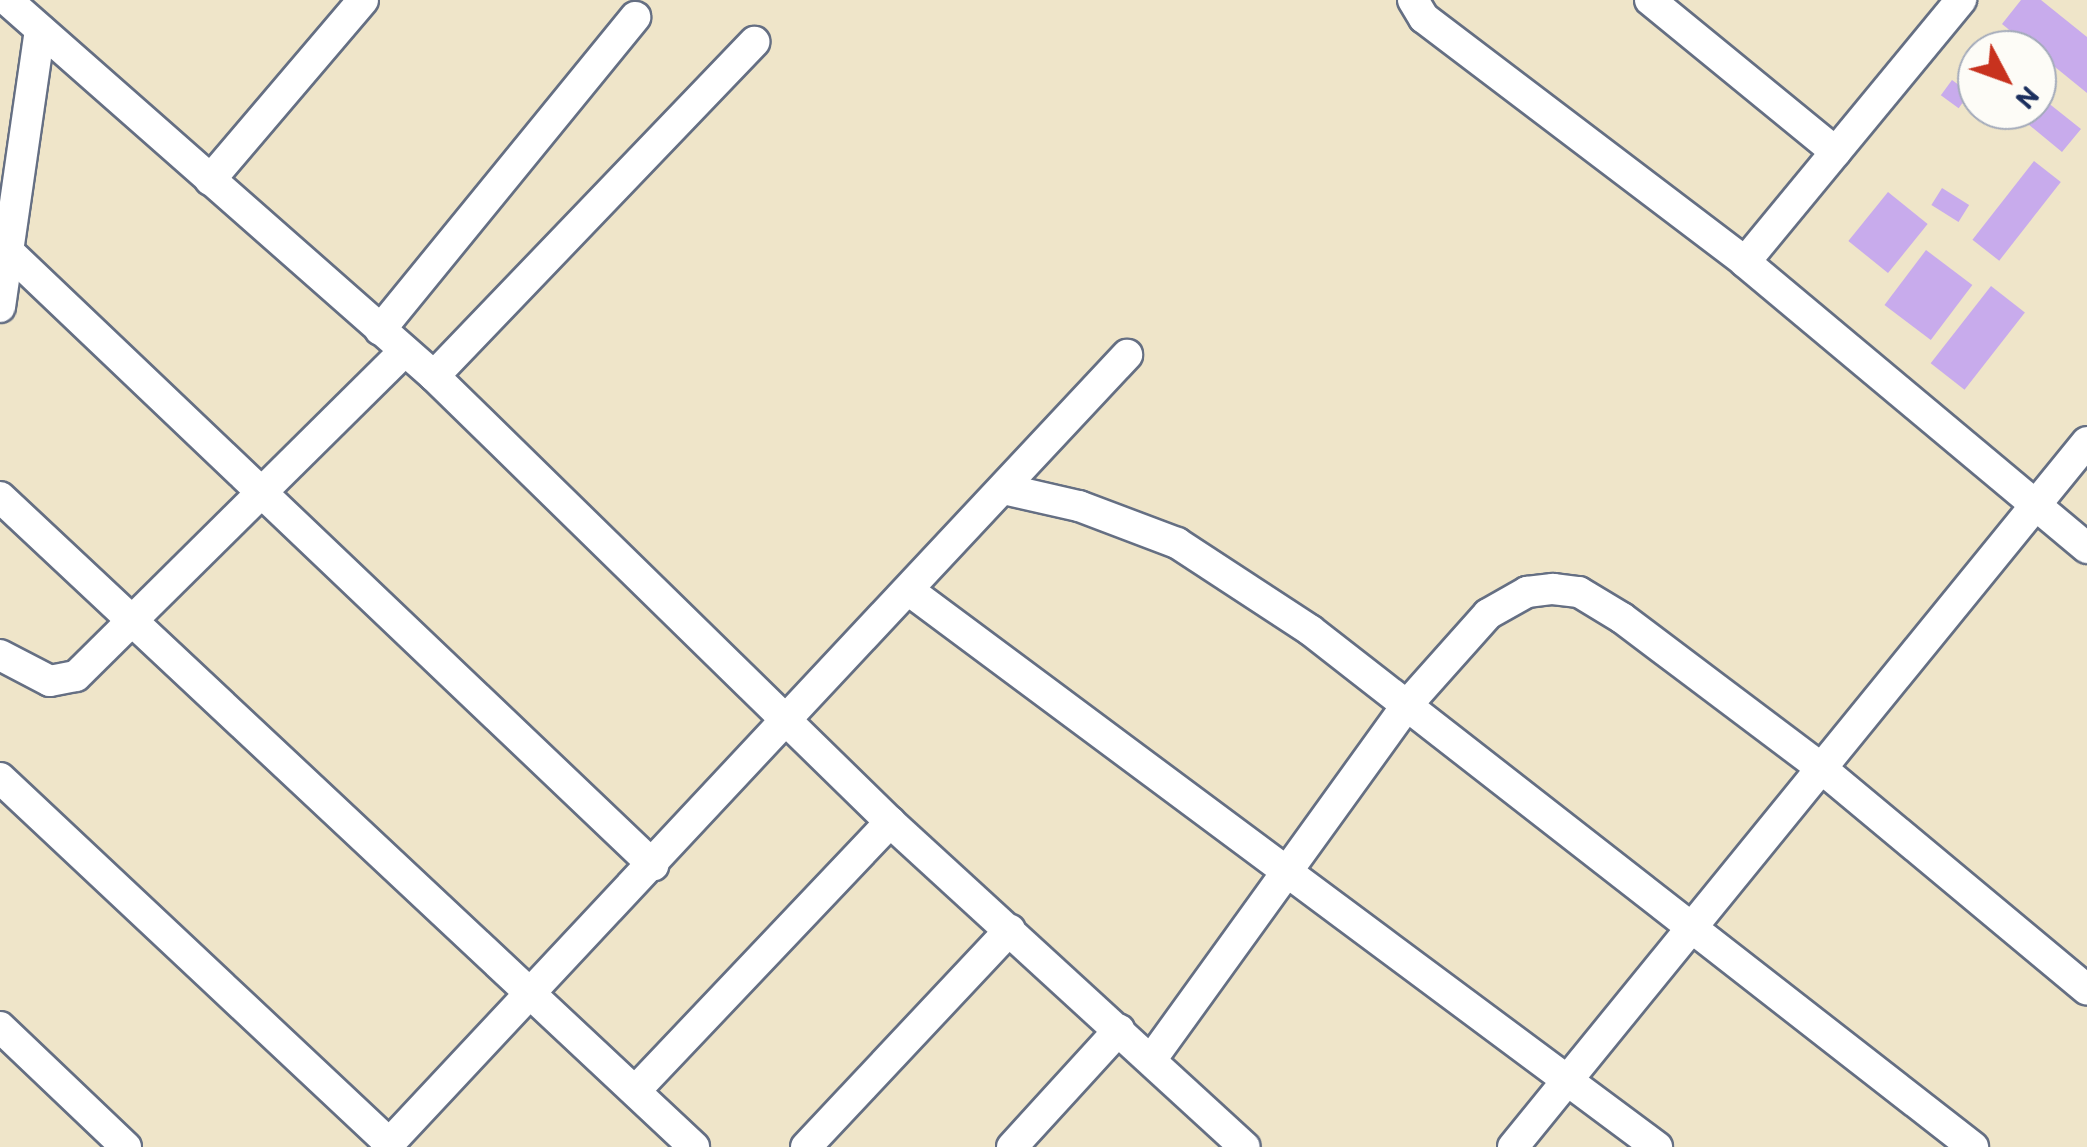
<!DOCTYPE html>
<html>
<head>
<meta charset="utf-8">
<style>
	body { margin:0 }
	#map { position:relative; width:2087px; height:1147px; overflow:hidden; background:#efe5c9; font-family:Itim,sans-serif }
	div>[style] { position:absolute }
	[style*='--x'] { left:calc(var(--x)*1px); top:calc(var(--y)*1px); width:calc(var(--w)*1px); rotate:calc(var(--a)*1deg) }
	.building>* { inset:0; background:#c8abec; transform-origin:0 0 }
	.roads { filter:drop-shadow(2px 0 #656f83) drop-shadow(-2px 0 #656f83) drop-shadow(0 2px #656f83) drop-shadow(0 -2px #656f83) }
	.street>* { height:30px; margin:-15px; padding:0 15px; transform-origin:15px; border-radius:15px; background:#fff }
	span { translate:-50% -50%; white-space:nowrap; text-align:center; line-height:1.15; -webkit-text-stroke:8px #fdfcf7; paint-order:stroke }
	.north { position:absolute; left:1957px; top:30px; width:100px; height:100px; box-sizing:border-box; background:#fdfcf7; border:2px solid #a3aaba; border-radius:50%; rotate:131deg; font-size:28px; font-weight:700; line-height:40px; text-align:center; color:#1b2f5e }
	.north::after { content:''; display:block; margin:auto; width:35px; height:45px; background:#c8321e; clip-path:polygon(50% 0,100% 100%,50% 72%,0 100%) }
</style>
</head>
<body>
<div id="map">
	<div class="building">
		<i style="clip-path:polygon(2021px 0,2041px 0,2087px 37px,2087px 93px,2002px 24px)"></i>
		<i style="clip-path:polygon(1977px 54px,1977px 83px,1963px 71px)"></i>
		<i style="left:1952px;top:80px;width:22px;height:19px;rotate:36deg"></i>
		<i style="clip-path:polygon(2037px 94px,2081px 129px,2062px 152px,2011px 110px,2037px 110px)"></i>
		<i style="left:2034px;top:161px;width:34px;height:100px;rotate:38deg"></i>
		<i style="left:1942px;top:188px;width:32px;height:20px;rotate:32deg"></i>
		<i style="left:1888px;top:192px;width:51px;height:63px;rotate:39deg"></i>
		<i style="left:1926px;top:250px;width:58px;height:69px;rotate:37deg"></i>
		<i style="left:1991px;top:286px;width:43px;height:98px;rotate:38deg"></i>
	</div>
	<div class="roads">
		<div class="street">
			<i style="--x:7;--y:0;--w:569;--a:41.37"></i>
			<i style="--x:434;--y:376;--w:638;--a:44.36"></i>
			<i style="--x:890;--y:822;--w:481;--a:42.5"></i>
			<i style="--x:1413;--y:0;--w:21;--a:59"></i>
			<i style="--x:1424;--y:18;--w:403;--a:37.2"></i>
			<i style="--x:1745;--y:262;--w:446;--a:39.9"></i>
			<i style="--x:1650;--y:0;--w:240;--a:39.3"></i>
			<i style="--x:210;--y:180;--w:236;--a:-49.6"></i>
			<i style="--x:8;--y:251;--w:891;--a:43.59"></i>
			<i style="--x:1745;--y:262;--w:340;--a:-50.5"></i>
			<i style="--x:0;--y:307;--w:280;--a:-81.8"></i>
			<i style="--x:380;--y:330;--w:404;--a:-50.8"></i>
			<i style="--x:434;--y:376;--w:463;--a:-46.2"></i>
			<i style="--x:1004;--y:489;--w:77;--a:12.8"></i>
			<i style="--x:1079;--y:506;--w:105;--a:20.7"></i>
			<i style="--x:1177;--y:543;--w:159;--a:33.2"></i>
			<i style="--x:1310;--y:630;--w:841;--a:37.95"></i>
			<i style="--x:0;--y:497;--w:951;--a:43.12"></i>
			<i style="--x:911;--y:592;--w:930;--a:36.65"></i>
			<i style="--x:0;--y:655;--w:56;--a:27.5"></i>
			<i style="--x:50;--y:681;--w:26;--a:-11"></i>
			<i style="--x:76;--y:676;--w:462;--a:-44.7"></i>
			<i style="--x:0;--y:778;--w:535;--a:43.18"></i>
			<i style="--x:0;--y:1027;--w:174;--a:43.6"></i>
			<i style="--x:1151;--y:1060;--w:436;--a:-54.2"></i>
			<i style="--x:1406;--y:706;--w:123;--a:-48.3"></i>
			<i style="--x:1488;--y:614;--w:45;--a:-29.4"></i>
			<i style="--x:1527;--y:592;--w:26;--a:-7"></i>
			<i style="--x:1553;--y:589;--w:26;--a:7"></i>
			<i style="--x:1579;--y:592;--w:50;--a:31.2"></i>
			<i style="--x:1622;--y:618;--w:249;--a:37"></i>
			<i style="--x:1821;--y:768;--w:346;--a:39.8"></i>
			<i style="--x:635;--y:1091;--w:371;--a:-46.5"></i>
			<i style="--x:386;--y:1147;--w:1085;--a:-46.91"></i>
			<i style="--x:806;--y:1147;--w:298;--a:-46.8"></i>
			<i style="--x:1012;--y:1147;--w:159;--a:-47.6"></i>
			<i style="--x:1513;--y:1147;--w:909;--a:-50.85"></i>
		</div>
	</div>
	<div class="north">N</div>
</div>
</body>
</html>
